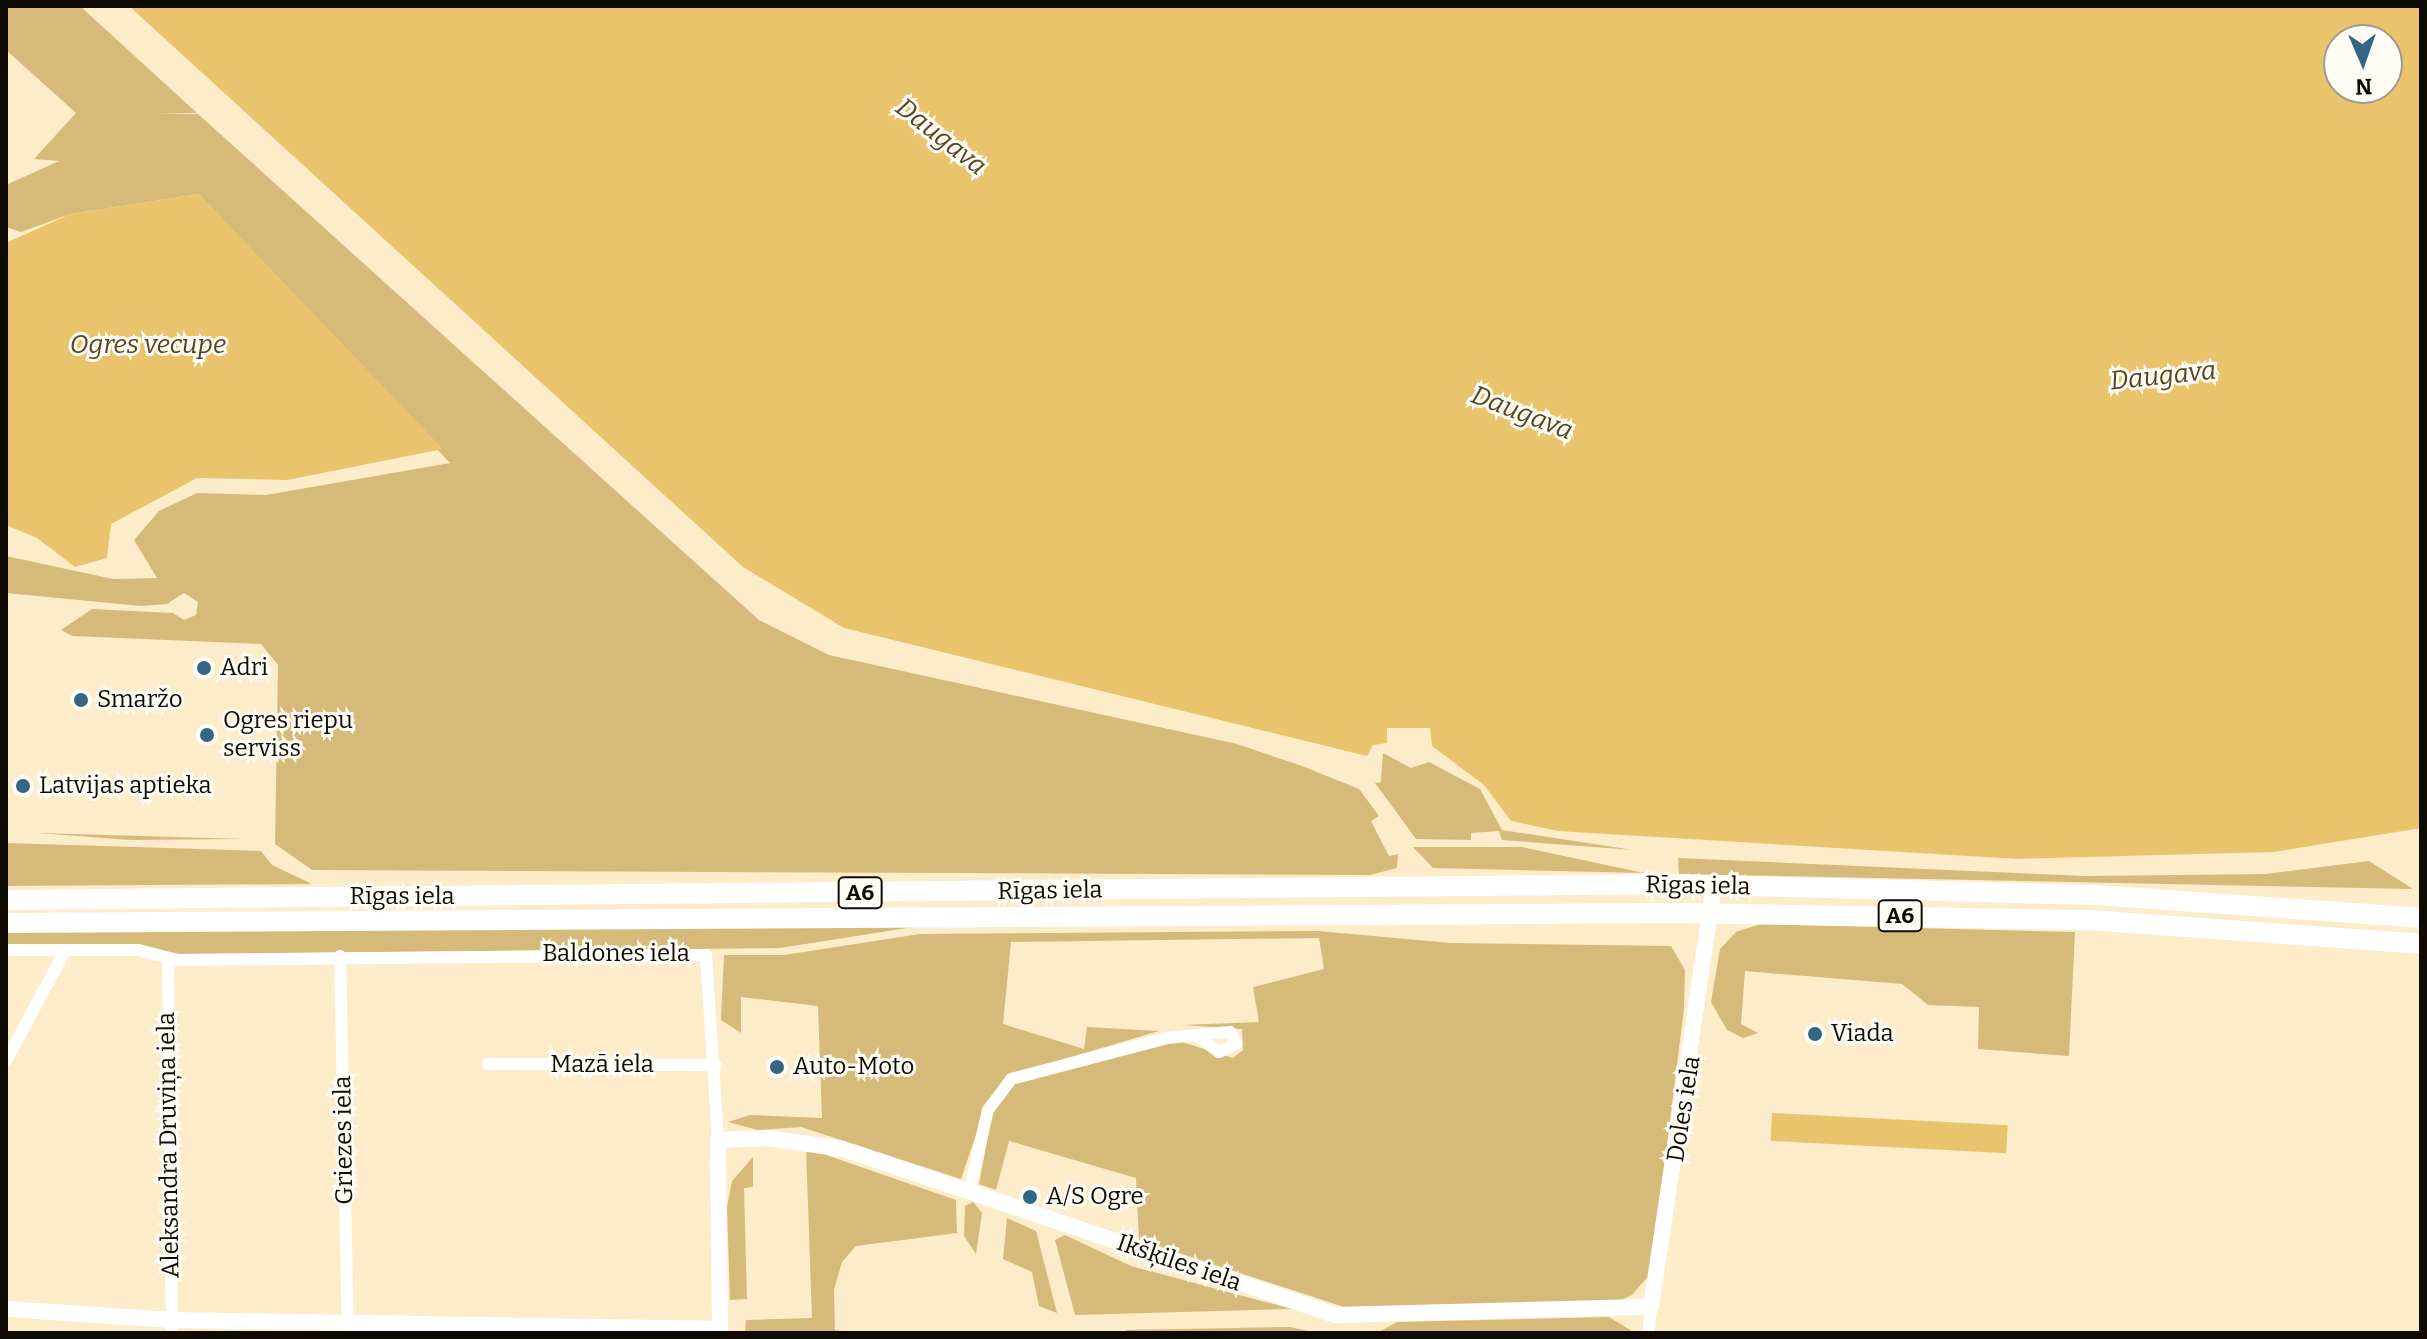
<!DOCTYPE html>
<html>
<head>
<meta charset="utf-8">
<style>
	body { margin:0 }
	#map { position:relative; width:2427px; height:1339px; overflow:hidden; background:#fcecca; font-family:Bitter,serif }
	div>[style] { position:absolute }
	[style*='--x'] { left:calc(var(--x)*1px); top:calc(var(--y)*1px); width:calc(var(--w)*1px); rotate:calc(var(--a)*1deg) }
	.green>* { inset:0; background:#d6ba7a }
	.water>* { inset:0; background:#e9c46d; transform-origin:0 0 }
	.minor>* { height:12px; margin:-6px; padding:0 6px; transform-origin:6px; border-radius:6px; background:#fff }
	.tertiary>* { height:16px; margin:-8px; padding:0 8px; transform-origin:8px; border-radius:8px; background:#fff }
	.trunk>* { height:20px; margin:-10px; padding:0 10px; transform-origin:10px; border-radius:10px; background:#fff }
	.dots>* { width:22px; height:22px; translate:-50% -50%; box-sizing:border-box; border:4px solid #fefbf4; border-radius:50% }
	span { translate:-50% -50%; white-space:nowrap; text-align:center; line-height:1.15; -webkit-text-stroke:6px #fefbf4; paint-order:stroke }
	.shield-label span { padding:2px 6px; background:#fefbf4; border:2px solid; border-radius:6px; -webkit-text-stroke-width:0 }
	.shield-label { font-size:22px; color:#100b02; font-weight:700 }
	.poi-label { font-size:24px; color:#100b02 }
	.left { translate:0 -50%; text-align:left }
	.street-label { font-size:24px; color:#100b02 }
	.water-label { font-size:26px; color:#54441f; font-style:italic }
	.frame { position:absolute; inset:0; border:8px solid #100b02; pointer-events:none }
	.north { position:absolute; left:2323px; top:24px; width:80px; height:80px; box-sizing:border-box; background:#fefbf4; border:2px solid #9f9b93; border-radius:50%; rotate:178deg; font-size:22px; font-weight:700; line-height:32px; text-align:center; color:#100b02 }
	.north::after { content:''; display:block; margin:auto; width:28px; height:36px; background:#346683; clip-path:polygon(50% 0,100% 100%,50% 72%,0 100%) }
</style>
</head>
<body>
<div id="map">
	<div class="green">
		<i style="clip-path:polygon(6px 6px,80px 6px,197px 113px,157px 114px,198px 114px,759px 620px,829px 655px,1237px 744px,1302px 766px,1359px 789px,1379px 816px,1371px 821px,1389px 856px,1398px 854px,1397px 868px,1370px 875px,312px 870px,275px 844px,278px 665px,261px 644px,72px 636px,61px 630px,92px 609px,173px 613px,184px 620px,196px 615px,198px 602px,184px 593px,167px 604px,141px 606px,6px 593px,6px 556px,113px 579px,157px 578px,134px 540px,159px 511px,197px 493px,266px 495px,450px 463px,199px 194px,70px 214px,21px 232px,6px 227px,6px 185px,59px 161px,34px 159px,76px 113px,6px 50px)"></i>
		<i style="clip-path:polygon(1383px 753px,1411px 768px,1429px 762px,1480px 789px,1502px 830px,1633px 850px,1502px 840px,1499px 831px,1471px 833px,1471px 840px,1416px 839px,1375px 783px,1381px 782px)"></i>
		<i style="clip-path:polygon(37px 833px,244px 839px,131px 840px)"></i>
		<i style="clip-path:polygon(6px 843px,261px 851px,272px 865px,312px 884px,6px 886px)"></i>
		<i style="clip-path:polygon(1413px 847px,1522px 847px,1644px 873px,1433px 868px)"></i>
		<i style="clip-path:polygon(1678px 858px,2085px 876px,2266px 874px,2369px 861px,2413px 889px,1679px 874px)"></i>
		<i style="clip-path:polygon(1761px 924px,2075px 932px,2069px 1056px,1978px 1049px,1979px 1007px,1928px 1005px,1902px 984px,1745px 971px,1741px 1024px,1758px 1033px,1743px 1038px,1727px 1030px,1711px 1002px,1720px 949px,1736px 932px)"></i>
		<i style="clip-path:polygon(920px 926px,780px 948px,180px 954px,135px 945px,6px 946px,6px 932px)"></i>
		<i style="clip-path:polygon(1318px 931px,1451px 943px,1671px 946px,1685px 970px,1684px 1008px,1651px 1273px,1632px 1295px,1617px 1302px,1344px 1307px,1139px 1240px,1136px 1178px,1009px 1141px,996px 1190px,979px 1184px,993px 1110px,1016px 1082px,1159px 1043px,1182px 1042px,1233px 1058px,1243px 1050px,1242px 1029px,1183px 1025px,1259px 1022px,1253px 987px,1324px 969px,1319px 938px,1011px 942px,1003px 1024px,1084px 1049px,1087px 1027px,1159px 1031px,1007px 1076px,987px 1102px,961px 1179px,801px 1127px,758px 1130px,728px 1122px,750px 1115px,822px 1118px,818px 1006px,741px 997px,741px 1033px,721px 1020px,724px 955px,784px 955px,920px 934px)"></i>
		<i style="clip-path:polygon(806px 1148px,956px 1200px,957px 1233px,856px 1246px,842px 1262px,834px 1290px,835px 1330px,859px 1333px,745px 1333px,746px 1320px,812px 1318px)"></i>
		<i style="clip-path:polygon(753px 1157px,753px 1187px,744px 1188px,747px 1299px,730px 1300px,727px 1207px,732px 1181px)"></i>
		<i style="clip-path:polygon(973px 1202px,982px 1213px,976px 1254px,964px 1236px,965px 1206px)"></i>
		<i style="clip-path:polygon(1007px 1218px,1036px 1231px,1057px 1313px,1039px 1306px,1032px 1272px,1003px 1259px)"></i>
		<i style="clip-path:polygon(1065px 1235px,1131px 1266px,1292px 1309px,1075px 1315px,1055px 1240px)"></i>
		<i style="clip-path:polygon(1609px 1317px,1635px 1333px,1377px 1333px,1397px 1322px)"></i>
		<i style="clip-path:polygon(1290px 1327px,1317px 1333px,1119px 1333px,1128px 1330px)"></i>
	</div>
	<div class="water">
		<i style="clip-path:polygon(evenodd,129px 6px,2421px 6px,2421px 828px,2274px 852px,2018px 859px,1558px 831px,1511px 821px,1484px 785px,1432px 746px,1430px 728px,1387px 728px,1387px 743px,1373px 745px,1367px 756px,844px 628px,743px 567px,129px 6px,2339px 40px,2387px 40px,2387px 88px,2339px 88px,2339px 40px)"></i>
		<i style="clip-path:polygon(199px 194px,443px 449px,287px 480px,197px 478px,111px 524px,107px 558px,75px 567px,37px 538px,6px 525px,6px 243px,70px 214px)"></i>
		<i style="left:1772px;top:1113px;width:236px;height:28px;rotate:3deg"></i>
	</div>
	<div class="minor">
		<i style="--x:6;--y:950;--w:133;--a:0"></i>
		<i style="--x:139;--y:950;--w:38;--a:15"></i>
		<i style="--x:176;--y:960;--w:530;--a:-0.54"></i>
		<i style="--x:706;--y:955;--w:185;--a:86.3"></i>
		<i style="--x:340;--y:956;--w:369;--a:88.8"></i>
		<i style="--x:168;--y:958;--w:375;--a:89.4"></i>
		<i style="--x:6;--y:1061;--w:125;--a:-61.8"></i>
		<i style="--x:488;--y:1064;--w:228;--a:0.3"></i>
		<i style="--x:969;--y:1192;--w:84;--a:-77"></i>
		<i style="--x:988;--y:1110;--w:39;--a:-53"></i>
		<i style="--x:1011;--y:1079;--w:161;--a:-14.7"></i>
		<i style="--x:1167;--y:1038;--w:29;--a:-6"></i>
		<i style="--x:1196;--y:1035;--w:34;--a:-5"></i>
		<i style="--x:1230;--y:1032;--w:13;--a:63"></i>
		<i style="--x:1236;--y:1044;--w:19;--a:155"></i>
		<i style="--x:1219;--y:1052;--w:29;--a:-144"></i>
		<i style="--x:1648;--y:1333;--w:26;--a:-83"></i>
	</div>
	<div class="tertiary">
		<i style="--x:6;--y:1309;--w:166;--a:3.8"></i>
		<i style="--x:172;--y:1320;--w:548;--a:0.94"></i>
		<i style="--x:720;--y:1333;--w:193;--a:-90.6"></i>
		<i style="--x:718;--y:1140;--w:49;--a:-2.3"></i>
		<i style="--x:767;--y:1138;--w:77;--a:8.2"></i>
		<i style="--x:843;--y:1149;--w:519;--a:18.64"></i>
		<i style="--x:1335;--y:1315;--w:316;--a:-1.5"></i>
		<i style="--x:1651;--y:1307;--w:427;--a:-81.5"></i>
	</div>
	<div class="trunk">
		<i style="--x:6;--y:900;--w:1666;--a:-0.55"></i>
		<i style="--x:1672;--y:884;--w:423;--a:1.5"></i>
		<i style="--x:2095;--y:895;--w:327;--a:4"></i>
		<i style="--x:6;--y:923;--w:1667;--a:-0.34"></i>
		<i style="--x:1673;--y:913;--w:416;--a:1"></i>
		<i style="--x:2089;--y:920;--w:333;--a:4.1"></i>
	</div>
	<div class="dots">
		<i style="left:204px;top:668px;background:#346683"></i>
		<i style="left:81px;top:700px;background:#346683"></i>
		<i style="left:207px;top:735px;background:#346683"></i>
		<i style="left:23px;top:786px;background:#346683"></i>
		<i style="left:1815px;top:1034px;background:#346683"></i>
		<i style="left:777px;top:1067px;background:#346683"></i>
		<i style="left:1030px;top:1197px;background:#346683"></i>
	</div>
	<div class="shield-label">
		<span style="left:860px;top:893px">A6</span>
		<span style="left:1900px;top:916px">A6</span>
	</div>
	<div class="poi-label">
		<span class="left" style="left:220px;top:668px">Adri</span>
		<span class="left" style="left:97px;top:700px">Smaržo</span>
		<span class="left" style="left:223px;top:735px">Ogres riepu<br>serviss</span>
		<span class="left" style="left:39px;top:786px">Latvijas aptieka</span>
		<span class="left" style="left:1831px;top:1034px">Viada</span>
		<span class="left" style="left:793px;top:1067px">Auto-Moto</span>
		<span class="left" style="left:1046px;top:1197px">A/S Ogre</span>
	</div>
	<div class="street-label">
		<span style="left:1698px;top:886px;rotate:1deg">Rīgas iela</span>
		<span style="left:1050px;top:891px;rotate:-1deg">Rīgas iela</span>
		<span style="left:402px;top:897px">Rīgas iela</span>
		<span style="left:616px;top:954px">Baldones iela</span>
		<span style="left:602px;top:1065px">Mazā iela</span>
		<span style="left:1684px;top:1109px;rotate:-81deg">Doles iela</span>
		<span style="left:344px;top:1140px;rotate:-91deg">Griezes iela</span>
		<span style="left:169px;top:1145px;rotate:-91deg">Aleksandra Druviņa iela</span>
		<span style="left:1179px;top:1263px;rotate:19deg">Ikšķiles iela</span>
	</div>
	<div class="water-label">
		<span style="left:941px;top:137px;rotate:38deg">Daugava</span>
		<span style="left:148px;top:345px">Ogres vecupe</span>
		<span style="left:2163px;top:376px;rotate:-6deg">Daugava</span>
		<span style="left:1522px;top:413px;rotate:21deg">Daugava</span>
	</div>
	<div class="frame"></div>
	<div class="north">N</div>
</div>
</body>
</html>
